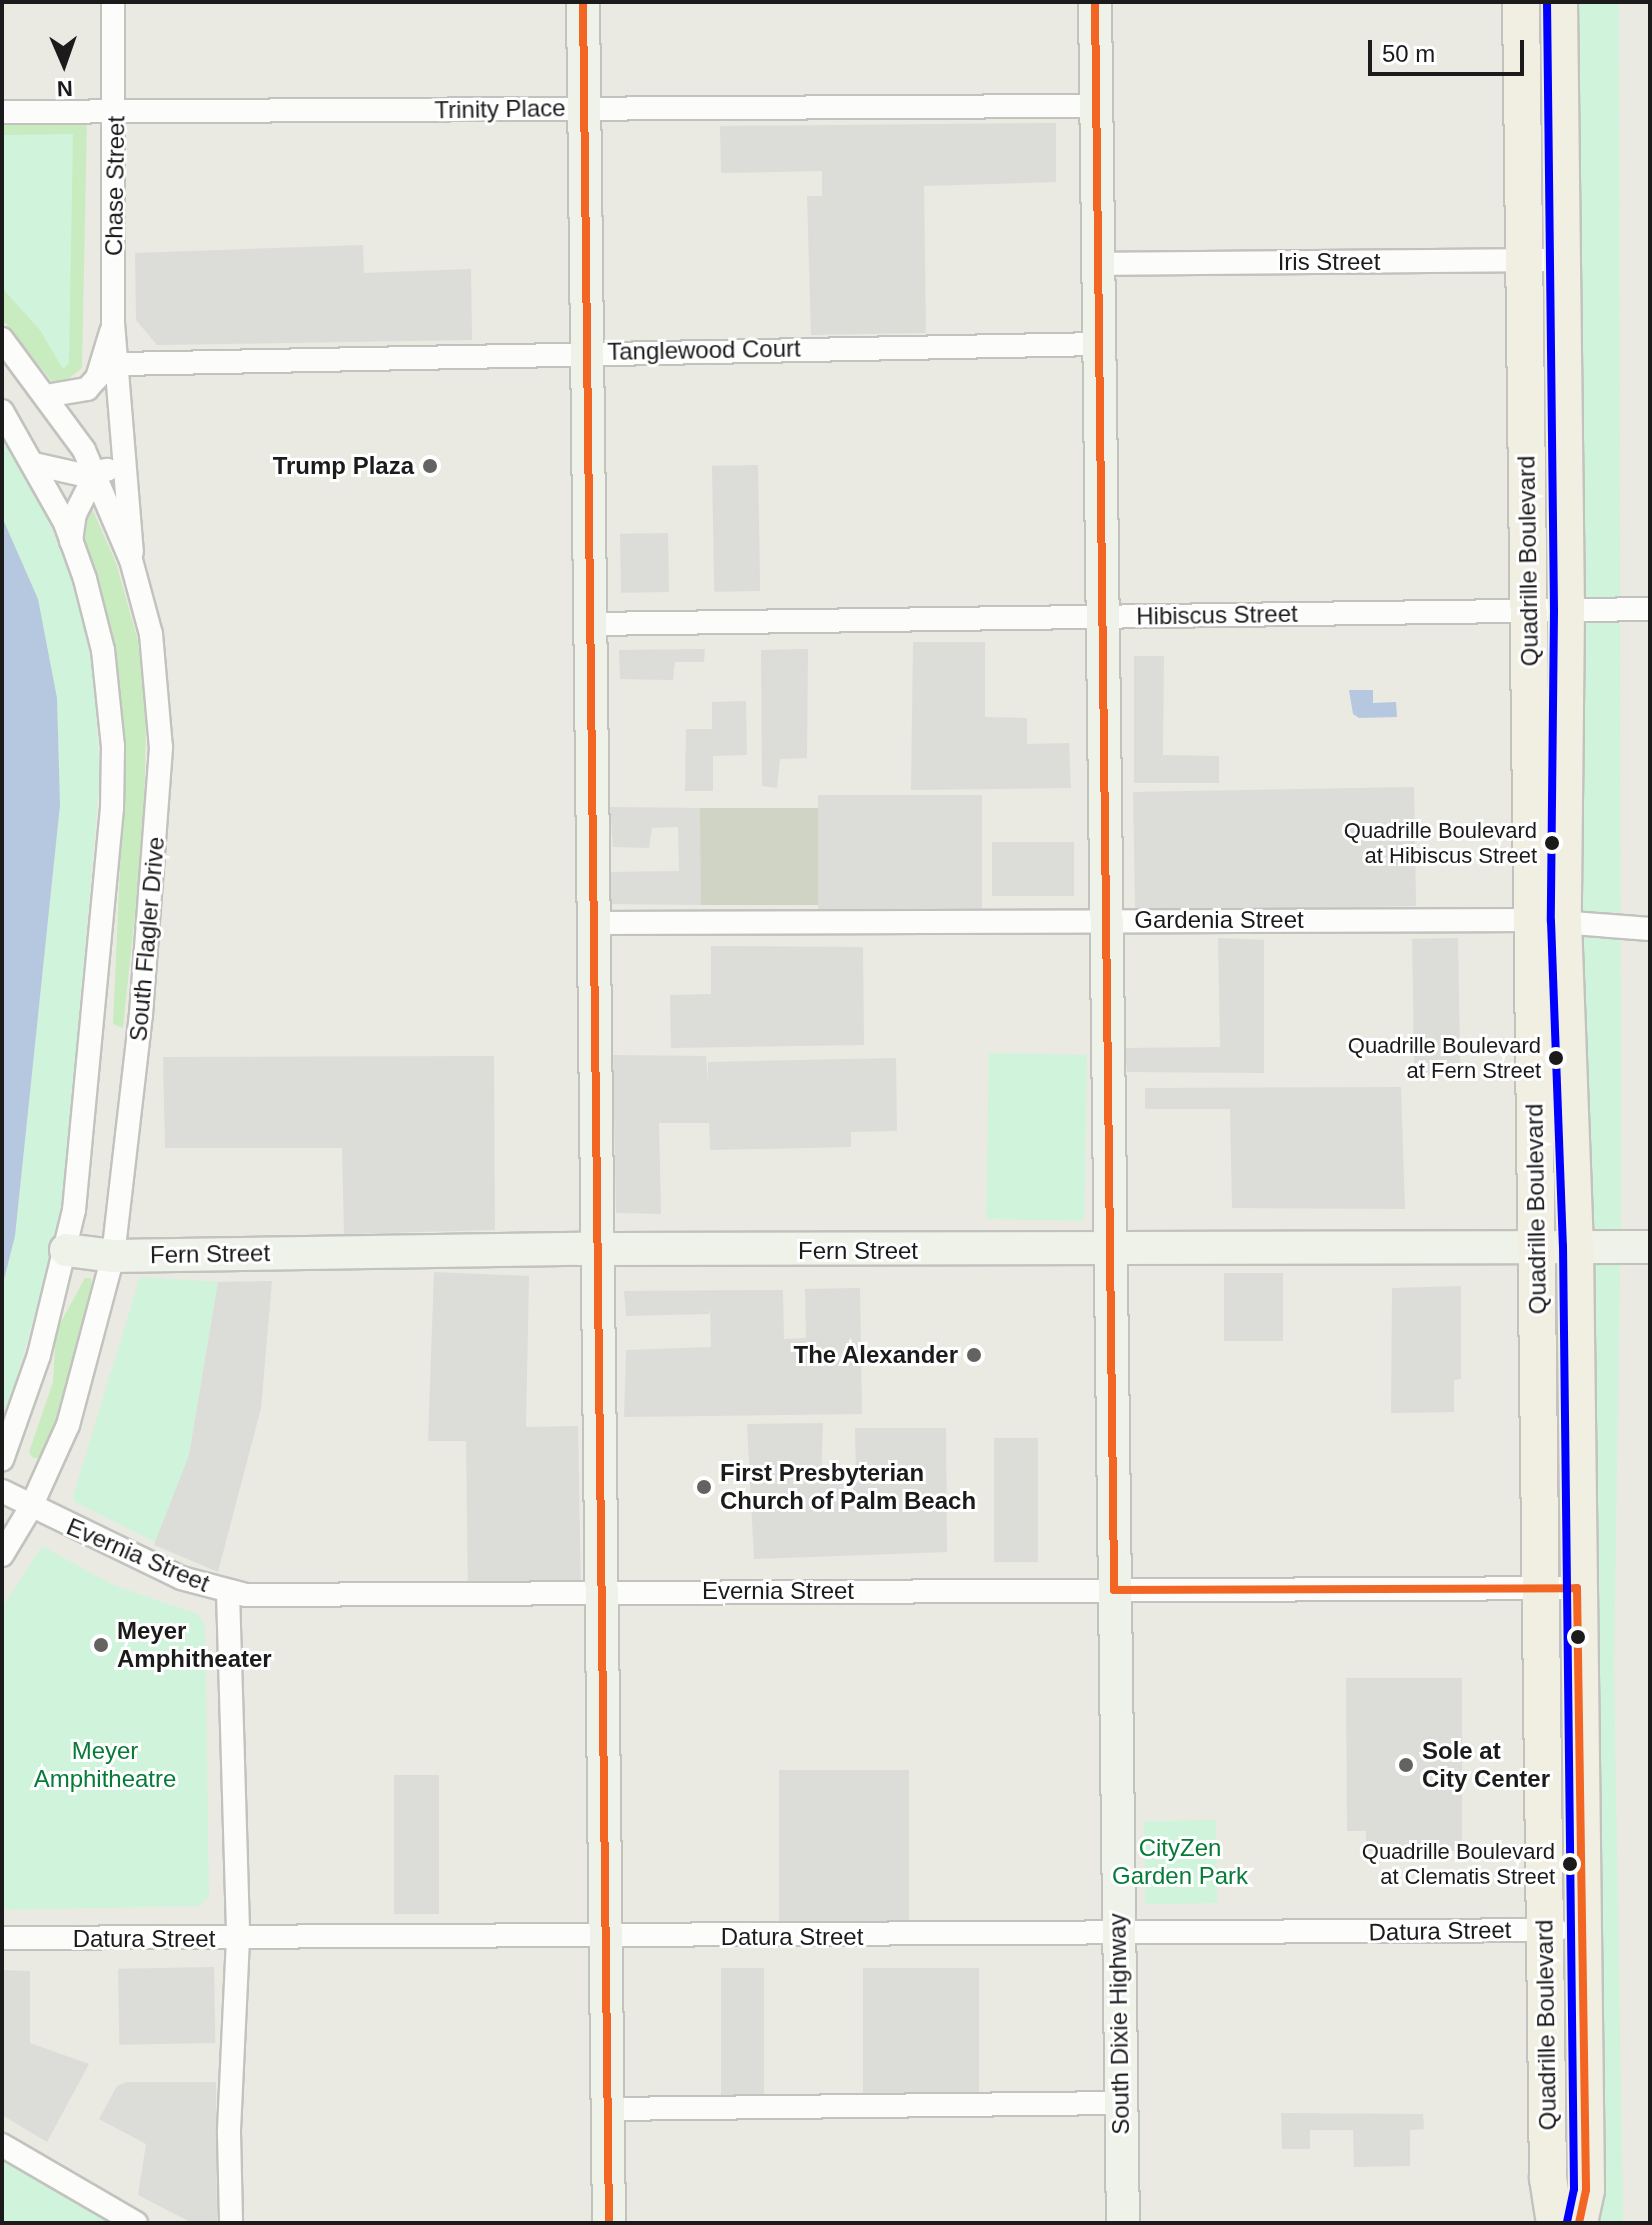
<!DOCTYPE html>
<html>
<head>
<meta charset="utf-8">
<style>
	body { margin:0 }
	#map { position:relative; width:1652px; height:2225px; overflow:hidden; background:#eaeae3; font-family:Arial,sans-serif }
	div>[style] { position:absolute }
	[style*='--x'] { left:calc(var(--x)*1px); top:calc(var(--y)*1px); width:calc(var(--w)*1px); rotate:calc(var(--a)*1deg) }
	.construction>* { inset:0; background:#d0d4c5; transform-origin:0 0 }
	.grass>* { inset:0; background:#c9ebc0 }
	.park>* { inset:0; background:#d0f3db; transform-origin:0 0 }
	.parking>* { inset:0; background:#dcdcd9; transform-origin:0 0 }
	.water>* { inset:0; background:#b5c8df }
	.roads { filter:drop-shadow(2px 0 #c2c2bf) drop-shadow(-2px 0 #c2c2bf) drop-shadow(0 2px #c2c2bf) drop-shadow(0 -2px #c2c2bf) }
	.street>* { height:22px; margin:-11px; padding:0 11px; transform-origin:11px; border-radius:11px; background:#fcfcfb }
	.secondary>* { height:32px; margin:-16px; padding:0 16px; transform-origin:16px; border-radius:16px; background:#eef2e8 }
	.primary>* { height:36px; margin:-18px; padding:0 18px; transform-origin:18px; border-radius:18px; background:#f0efe2 }
	.bus-1>* { height:8px; margin:-4px; padding:0 4px; transform-origin:4px; border-radius:4px; background:#f26522 }
	.bus-2>* { height:8px; margin:-4px; padding:0 4px; transform-origin:4px; border-radius:4px; background:#00f }
	.dots>* { width:22px; height:22px; translate:-50% -50%; box-sizing:border-box; border:4px solid #fff; border-radius:50% }
	span { translate:-50% -50%; white-space:nowrap; text-align:center; line-height:1.15; -webkit-text-stroke:6px #fff; paint-order:stroke }
	.bus-label { font-size:22px; color:#1b1b1b }
	.right { translate:-100% -50%; text-align:right }
	.street-label { font-size:24px; color:#1b1b1b }
	.poi-label { font-size:24px; color:#1b1b1b; font-weight:700 }
	.left { translate:0 -50%; text-align:left }
	.park-label { font-size:24px; color:#077b38 }
	.frame { position:absolute; inset:0; border:4px solid #1b1b1b; pointer-events:none }
	.north { position:absolute; left:24px; top:24px; width:80px; height:80px; -webkit-text-stroke:6px #fff; paint-order:stroke; rotate:178deg; font-size:22px; font-weight:700; line-height:32px; text-align:center; color:#1b1b1b }
	.north::after { content:''; display:block; margin:auto; width:28px; height:36px; background:#1b1b1b; clip-path:polygon(50% 0,100% 100%,50% 72%,0 100%) }
	.scale { position:absolute; left:1368px; top:40px; width:156px; height:36px; box-sizing:border-box; border:4px solid #1b1b1b; border-top:0; padding-left:10px; font-size:24px; line-height:28px; white-space:nowrap; color:#1b1b1b; -webkit-text-stroke:6px #fff; paint-order:stroke }
</style>
</head>
<body>
<div id="map">
	<div class="construction">
		<i style="left:700px;top:808px;width:118px;height:97px"></i>
	</div>
	<div class="grass">
		<i style="clip-path:polygon(87px 120px,82px 368px,63px 383px,53px 383px,2px 319px,2px 122px)"></i>
		<i style="clip-path:polygon(91px 506px,116px 563px,138px 641px,146px 720px,144px 826px,123px 1028px,113px 1024px,124px 777px,121px 704px,113px 636px,84px 538px,85px 508px)"></i>
		<i style="clip-path:polygon(85px 1278px,91px 1278px,92px 1289px,68px 1381px,54px 1428px,39px 1458px,33px 1458px,29px 1452px,53px 1382px,56px 1331px)"></i>
	</div>
	<div class="park">
		<i style="clip-path:polygon(1535px 2px,1619px 2px,1621px 1209px,1614px 1664px,1623px 2223px,1598px 2223px,1568px 225px,1539px 196px)"></i>
		<i style="clip-path:polygon(73px 134px,69px 363px,63px 369px,40px 330px,2px 288px,2px 135px)"></i>
		<i style="clip-path:polygon(2px 436px,47px 517px,75px 587px,93px 669px,100px 775px,65px 1177px,54px 1248px,2px 1428px,2px 1287px,15px 1236px,60px 805px,57px 698px,38px 599px,2px 517px)"></i>
		<i style="left:989px;top:1053px;width:98px;height:166px;rotate:1deg"></i>
		<i style="clip-path:polygon(140px 1277px,218px 1282px,189px 1455px,159px 1544px,75px 1502px,73px 1496px)"></i>
		<i style="clip-path:polygon(42px 1546px,113px 1585px,198px 1614px,205px 1625px,209px 1896px,199px 1906px,2px 1910px,2px 1608px)"></i>
		<i style="left:1216px;top:1820px;width:83px;height:72px;rotate:89deg"></i>
		<i style="clip-path:polygon(2px 2154px,124px 2223px,2px 2223px)"></i>
	</div>
	<div class="parking">
		<i style="clip-path:polygon(1056px 123px,1056px 182px,924px 186px,926px 333px,811px 335px,807px 196px,822px 196px,822px 171px,721px 173px,720px 126px)"></i>
		<i style="clip-path:polygon(363px 245px,364px 273px,471px 269px,472px 340px,157px 345px,136px 320px,135px 253px)"></i>
		<i style="left:758px;top:465px;width:126px;height:46px;rotate:89deg"></i>
		<i style="left:668px;top:533px;width:59px;height:48px;rotate:89deg"></i>
		<i style="clip-path:polygon(913px 642px,985px 642px,985px 717px,1027px 718px,1027px 744px,1069px 743px,1071px 788px,911px 790px)"></i>
		<i style="clip-path:polygon(705px 649px,704px 662px,675px 662px,673px 680px,620px 679px,619px 650px)"></i>
		<i style="clip-path:polygon(808px 649px,807px 758px,780px 759px,777px 788px,762px 786px,761px 650px)"></i>
		<i style="clip-path:polygon(1134px 656px,1164px 656px,1163px 755px,1219px 756px,1219px 783px,1134px 783px)"></i>
		<i style="clip-path:polygon(746px 701px,747px 755px,713px 756px,713px 791px,685px 791px,686px 729px,712px 729px,712px 702px)"></i>
		<i style="left:1414px;top:787px;width:119px;height:281px;rotate:89deg"></i>
		<i style="left:982px;top:795px;width:116px;height:164px;rotate:90deg"></i>
		<i style="clip-path:polygon(610px 807px,700px 808px,701px 905px,610px 904px,608px 872px,679px 871px,678px 827px,652px 828px,649px 848px,613px 847px)"></i>
		<i style="left:1074px;top:842px;width:54px;height:82px;rotate:90deg"></i>
		<i style="clip-path:polygon(1218px 938px,1264px 940px,1264px 1073px,1127px 1072px,1125px 1048px,1220px 1047px)"></i>
		<i style="left:1458px;top:938px;width:137px;height:46px;rotate:89deg"></i>
		<i style="clip-path:polygon(711px 946px,863px 947px,864px 1045px,671px 1048px,670px 995px,711px 994px)"></i>
		<i style="clip-path:polygon(613px 1055px,706px 1056px,708px 1082px,708px 1062px,896px 1058px,897px 1131px,851px 1132px,851px 1147px,710px 1150px,709px 1123px,659px 1123px,661px 1214px,616px 1213px)"></i>
		<i style="clip-path:polygon(494px 1056px,495px 1230px,344px 1234px,342px 1148px,165px 1148px,163px 1057px)"></i>
		<i style="clip-path:polygon(1401px 1087px,1405px 1209px,1232px 1208px,1230px 1109px,1145px 1109px,1145px 1088px)"></i>
		<i style="clip-path:polygon(434px 1272px,529px 1276px,526px 1427px,578px 1426px,581px 1592px,468px 1594px,466px 1441px,428px 1441px)"></i>
		<i style="left:1224px;top:1273px;width:59px;height:68px"></i>
		<i style="clip-path:polygon(272px 1281px,261px 1408px,218px 1572px,154px 1545px,189px 1455px,218px 1282px)"></i>
		<i style="clip-path:polygon(1461px 1286px,1461px 1379px,1454px 1380px,1454px 1412px,1391px 1413px,1392px 1288px)"></i>
		<i style="clip-path:polygon(860px 1288px,862px 1414px,624px 1417px,626px 1350px,711px 1347px,710px 1308px,709px 1314px,626px 1316px,624px 1291px,783px 1290px,784px 1339px,806px 1338px,805px 1289px)"></i>
		<i style="clip-path:polygon(823px 1423px,821px 1479px,856px 1479px,855px 1428px,946px 1428px,947px 1552px,754px 1559px,747px 1424px)"></i>
		<i style="left:994px;top:1438px;width:44px;height:124px"></i>
		<i style="clip-path:polygon(1346px 1678px,1462px 1678px,1462px 1851px,1366px 1851px,1366px 1831px,1347px 1831px)"></i>
		<i style="left:779px;top:1770px;width:130px;height:153px"></i>
		<i style="left:394px;top:1775px;width:45px;height:139px"></i>
		<i style="left:214px;top:1967px;width:76px;height:96px;rotate:89deg"></i>
		<i style="left:721px;top:1968px;width:43px;height:132px"></i>
		<i style="left:979px;top:1968px;width:130px;height:116px;rotate:90deg"></i>
		<i style="clip-path:polygon(2px 1970px,30px 1971px,30px 2043px,89px 2064px,47px 2142px,2px 2115px)"></i>
		<i style="clip-path:polygon(127px 2082px,216px 2082px,217px 2223px,192px 2223px,138px 2195px,146px 2144px,99px 2119px,117px 2086px)"></i>
		<i style="clip-path:polygon(1281px 2113px,1423px 2114px,1424px 2129px,1410px 2130px,1410px 2166px,1354px 2167px,1353px 2130px,1310px 2130px,1310px 2149px,1282px 2149px)"></i>
	</div>
	<div class="water">
		<i style="clip-path:polygon(2px 517px,38px 599px,57px 698px,60px 805px,15px 1236px,2px 1287px)"></i>
		<i style="clip-path:polygon(1349px 690px,1373px 690px,1373px 703px,1396px 702px,1397px 717px,1359px 718px,1353px 714px)"></i>
	</div>
	<div class="roads">
		<div class="street">
			<i style="--x:113;--y:2;--w:321;--a:90"></i>
			<i style="--x:113;--y:323;--w:230;--a:85.3"></i>
			<i style="--x:2;--y:112;--w:1091;--a:-0.32"></i>
			<i style="--x:1096;--y:264;--w:467;--a:-0.5"></i>
			<i style="--x:2;--y:339;--w:138;--a:53.5"></i>
			<i style="--x:84;--y:450;--w:120;--a:66.9"></i>
			<i style="--x:131;--y:560;--w:77;--a:74.9"></i>
			<i style="--x:151;--y:634;--w:114;--a:85"></i>
			<i style="--x:161;--y:748;--w:267;--a:94.3"></i>
			<i style="--x:141;--y:1014;--w:244;--a:96.6"></i>
			<i style="--x:113;--y:1256;--w:175;--a:104.9"></i>
			<i style="--x:68;--y:1425;--w:90;--a:114.3"></i>
			<i style="--x:31;--y:1507;--w:56;--a:121.1"></i>
			<i style="--x:120;--y:364;--w:977;--a:-1.17"></i>
			<i style="--x:46;--y:396;--w:42;--a:-9.7"></i>
			<i style="--x:87;--y:389;--w:15;--a:-48"></i>
			<i style="--x:97;--y:378;--w:48;--a:-73.1"></i>
			<i style="--x:2;--y:411;--w:129;--a:60.6"></i>
			<i style="--x:65;--y:523;--w:59;--a:70.3"></i>
			<i style="--x:85;--y:579;--w:73;--a:75.8"></i>
			<i style="--x:103;--y:650;--w:97;--a:84.1"></i>
			<i style="--x:113;--y:746;--w:62;--a:90.9"></i>
			<i style="--x:112;--y:808;--w:404;--a:95.4"></i>
			<i style="--x:74;--y:1210;--w:149;--a:103.6"></i>
			<i style="--x:39;--y:1355;--w:111;--a:109.4"></i>
			<i style="--x:34;--y:464;--w:50;--a:12.7"></i>
			<i style="--x:83;--y:475;--w:25;--a:-12"></i>
			<i style="--x:71;--y:541;--w:27;--a:-82"></i>
			<i style="--x:75;--y:514;--w:44;--a:-62.9"></i>
			<i style="--x:592;--y:624;--w:1058;--a:-0.81"></i>
			<i style="--x:595;--y:923;--w:938;--a:-0.18"></i>
			<i style="--x:1533;--y:920;--w:117;--a:4.4"></i>
			<i style="--x:2;--y:1491;--w:199;--a:25.9"></i>
			<i style="--x:181;--y:1578;--w:67;--a:14.7"></i>
			<i style="--x:246;--y:1595;--w:1331;--a:-0.3"></i>
			<i style="--x:228;--y:1593;--w:346;--a:88.3"></i>
			<i style="--x:238;--y:1939;--w:194;--a:92.7"></i>
			<i style="--x:229;--y:2133;--w:90;--a:88.7"></i>
			<i style="--x:2;--y:1938;--w:1555;--a:-0.29"></i>
			<i style="--x:608;--y:2109;--w:512;--a:-0.67"></i>
			<i style="--x:2;--y:2145;--w:155;--a:30.2"></i>
		</div>
		<div class="secondary">
			<i style="--x:583;--y:2;--w:2221;--a:89.33"></i>
			<i style="--x:1095;--y:2;--w:2221;--a:89.28"></i>
			<i style="--x:66;--y:1250;--w:47;--a:7.3"></i>
			<i style="--x:113;--y:1256;--w:467;--a:-0.9"></i>
			<i style="--x:580;--y:1249;--w:1070;--a:-0.11"></i>
		</div>
		<div class="primary">
			<i style="--x:1521;--y:2;--w:2176;--a:89.29"></i>
			<i style="--x:1548;--y:2178;--w:46;--a:81.2"></i>
			<i style="--x:1559;--y:2;--w:609;--a:89.34"></i>
			<i style="--x:1566;--y:611;--w:310;--a:90.6"></i>
			<i style="--x:1563;--y:921;--w:325;--a:87.9"></i>
			<i style="--x:1575;--y:1246;--w:944;--a:89.33"></i>
			<i style="--x:1586;--y:2190;--w:34;--a:102"></i>
		</div>
	</div>
	<div class="bus-1">
		<i style="--x:583;--y:2;--w:2221;--a:89.33"></i>
		<i style="--x:1095;--y:2;--w:1588;--a:89.31"></i>
		<i style="--x:1114;--y:1590;--w:463;--a:-0.2"></i>
		<i style="--x:1577;--y:1588;--w:602;--a:89.14"></i>
		<i style="--x:1586;--y:2190;--w:34;--a:102"></i>
	</div>
	<div class="bus-2">
		<i style="--x:1547;--y:2;--w:609;--a:89.34"></i>
		<i style="--x:1554;--y:611;--w:310;--a:90.6"></i>
		<i style="--x:1551;--y:921;--w:325;--a:87.9"></i>
		<i style="--x:1563;--y:1246;--w:943;--a:89.33"></i>
		<i style="--x:1574;--y:2189;--w:33;--a:102"></i>
	</div>
	<div class="dots">
		<i style="left:430px;top:466px;background:#636361"></i>
		<i style="left:1552px;top:843px;background:#1b1b1b"></i>
		<i style="left:1556px;top:1058px;background:#1b1b1b"></i>
		<i style="left:974px;top:1355px;background:#636361"></i>
		<i style="left:704px;top:1487px;background:#636361"></i>
		<i style="left:1578px;top:1637px;background:#1b1b1b"></i>
		<i style="left:101px;top:1645px;background:#636361"></i>
		<i style="left:1406px;top:1765px;background:#636361"></i>
		<i style="left:1570px;top:1864px;background:#1b1b1b"></i>
	</div>
	<div class="bus-label">
		<span class="right" style="left:1537px;top:843px">Quadrille Boulevard<br>at Hibiscus Street</span>
		<span class="right" style="left:1541px;top:1058px">Quadrille Boulevard<br>at Fern Street</span>
		<span class="right" style="left:1555px;top:1864px">Quadrille Boulevard<br>at Clematis Street</span>
	</div>
	<div class="street-label">
		<span style="left:500px;top:109px;rotate:-1deg">Trinity Place</span>
		<span style="left:115px;top:186px;rotate:-89deg">Chase Street</span>
		<span style="left:1329px;top:262px">Iris Street</span>
		<span style="left:704px;top:350px;rotate:-1deg">Tanglewood Court</span>
		<span style="left:1528px;top:561px;rotate:-91deg">Quadrille Boulevard</span>
		<span style="left:1217px;top:615px;rotate:-1deg">Hibiscus Street</span>
		<span style="left:1219px;top:920px">Gardenia Street</span>
		<span style="left:147px;top:939px;rotate:-85deg">South Flagler Drive</span>
		<span style="left:1536px;top:1209px;rotate:-91deg">Quadrille Boulevard</span>
		<span style="left:858px;top:1251px">Fern Street</span>
		<span style="left:210px;top:1254px;rotate:-1deg">Fern Street</span>
		<span style="left:138px;top:1555px;rotate:23deg">Evernia Street</span>
		<span style="left:778px;top:1591px">Evernia Street</span>
		<span style="left:1440px;top:1931px;rotate:-1deg">Datura Street</span>
		<span style="left:792px;top:1937px">Datura Street</span>
		<span style="left:144px;top:1939px">Datura Street</span>
		<span style="left:1119px;top:2024px;rotate:-91deg">South Dixie Highway</span>
		<span style="left:1546px;top:2025px;rotate:-91deg">Quadrille Boulevard</span>
	</div>
	<div class="poi-label">
		<span class="right" style="left:414px;top:466px">Trump Plaza</span>
		<span class="right" style="left:958px;top:1355px">The Alexander</span>
		<span class="left" style="left:720px;top:1487px">First Presbyterian<br>Church of Palm Beach</span>
		<span class="left" style="left:117px;top:1645px">Meyer<br>Amphitheater</span>
		<span class="left" style="left:1422px;top:1765px">Sole at<br>City Center</span>
	</div>
	<div class="park-label">
		<span style="left:105px;top:1765px">Meyer<br>Amphitheatre</span>
		<span style="left:1180px;top:1862px">CityZen<br>Garden Park</span>
	</div>
	<div class="frame"></div>
	<div class="north">N</div>
	<div class="scale">50 m</div>
</div>
</body>
</html>
